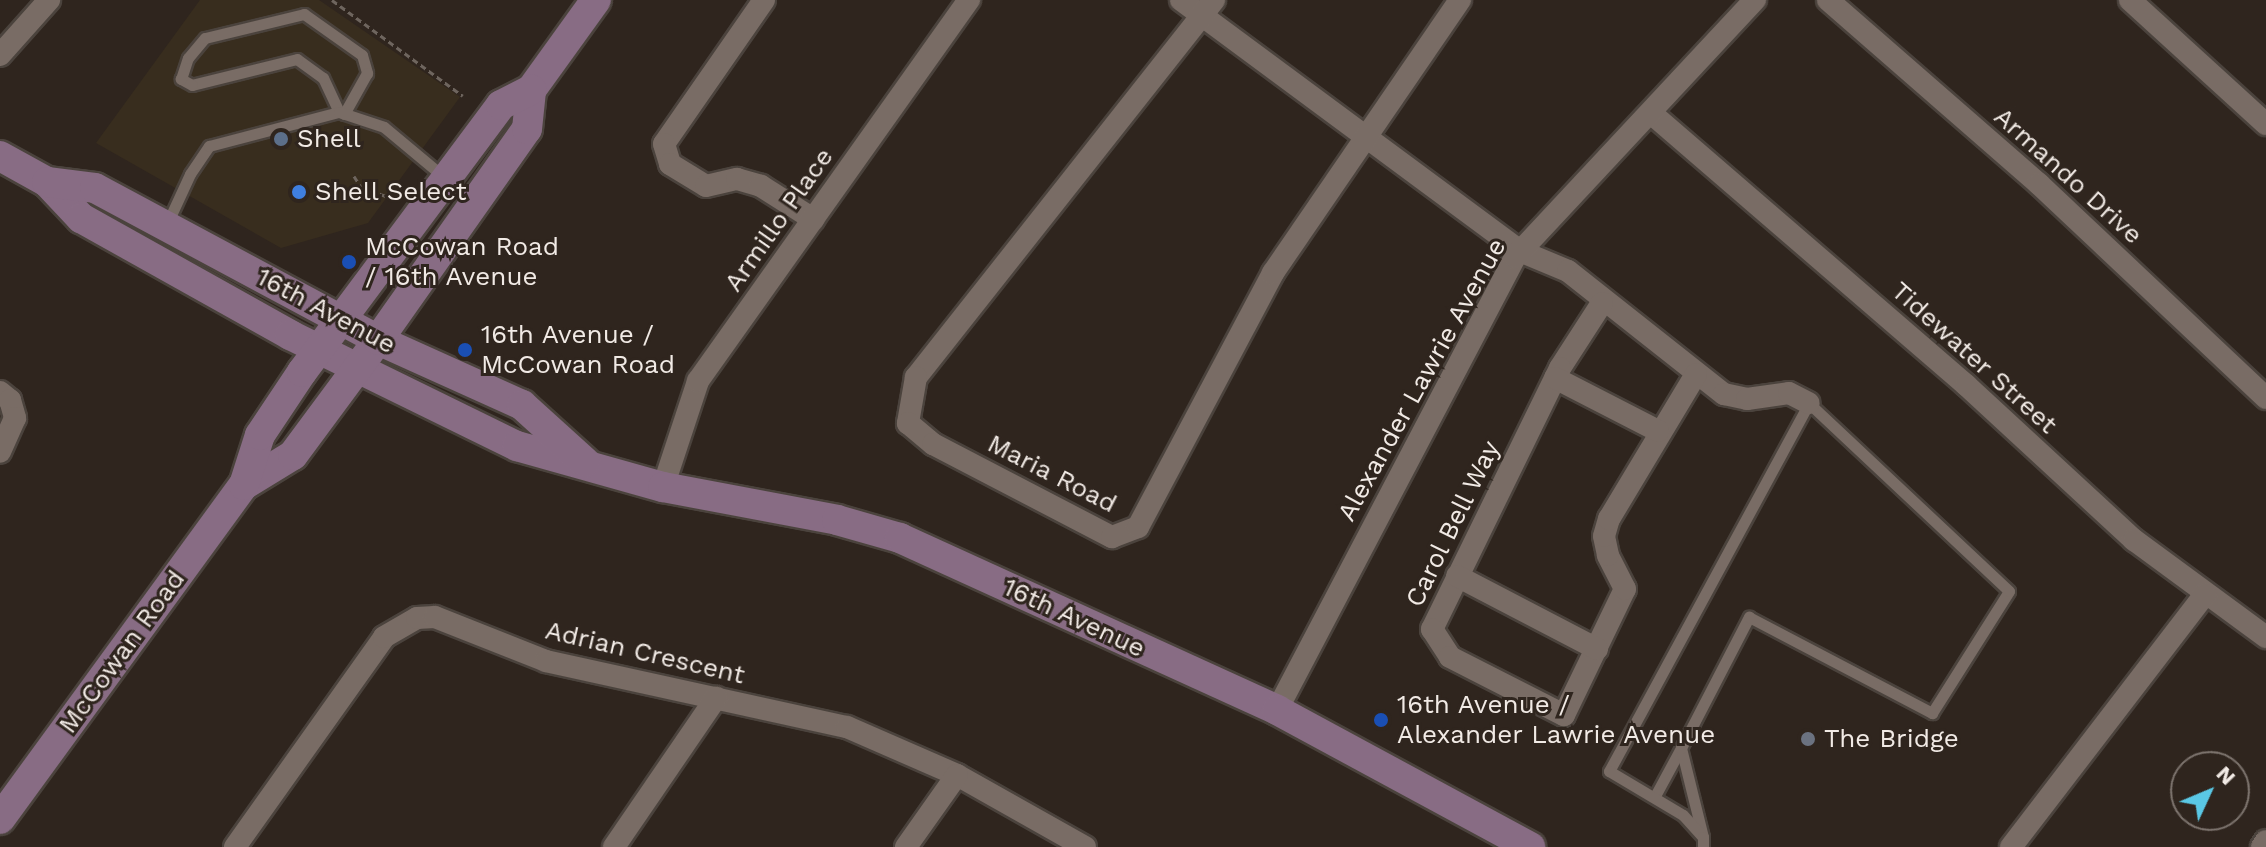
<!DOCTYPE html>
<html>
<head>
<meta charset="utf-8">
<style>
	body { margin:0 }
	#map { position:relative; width:2266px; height:847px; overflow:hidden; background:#2f251e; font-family:"Work Sans",sans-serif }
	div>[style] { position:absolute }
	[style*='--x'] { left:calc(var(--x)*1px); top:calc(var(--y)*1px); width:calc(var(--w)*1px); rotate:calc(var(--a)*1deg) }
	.commercial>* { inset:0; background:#382d1e }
	.path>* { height:3px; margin-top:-1.5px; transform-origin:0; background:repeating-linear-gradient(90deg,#6e655e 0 6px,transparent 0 10px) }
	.roads { filter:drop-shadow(2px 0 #4b433d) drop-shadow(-2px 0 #4b433d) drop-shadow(0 2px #4b433d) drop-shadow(0 -2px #4b433d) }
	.service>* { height:11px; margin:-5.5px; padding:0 5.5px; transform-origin:5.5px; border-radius:5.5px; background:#796c65 }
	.minor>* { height:22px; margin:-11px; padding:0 11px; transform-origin:11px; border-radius:11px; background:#796c65 }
	.secondary>* { height:30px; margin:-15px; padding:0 15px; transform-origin:15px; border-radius:15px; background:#886c84 }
	.dots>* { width:22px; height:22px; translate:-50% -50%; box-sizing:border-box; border:4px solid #2f251e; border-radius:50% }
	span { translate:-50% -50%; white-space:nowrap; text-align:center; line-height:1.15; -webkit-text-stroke:6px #2f251e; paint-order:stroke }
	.poi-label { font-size:26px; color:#f1eae5 }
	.left { translate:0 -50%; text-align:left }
	.street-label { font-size:26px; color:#f1eae5 }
	.north { position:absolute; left:2170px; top:751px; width:80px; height:80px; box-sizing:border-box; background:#2f251e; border:2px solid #7d746e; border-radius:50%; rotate:46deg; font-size:22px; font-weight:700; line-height:32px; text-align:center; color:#f1eae5 }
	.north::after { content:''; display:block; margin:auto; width:28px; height:36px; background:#5ac8e5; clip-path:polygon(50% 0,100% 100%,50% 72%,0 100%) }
</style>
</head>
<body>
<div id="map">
	<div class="commercial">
		<i style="clip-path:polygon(200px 0,319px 0,460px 97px,368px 223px,281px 248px,96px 143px)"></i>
	</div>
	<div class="path">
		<i style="--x:332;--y:0;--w:162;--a:36.2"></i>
		<i style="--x:354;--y:176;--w:13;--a:58"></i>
		<i style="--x:361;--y:187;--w:30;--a:20"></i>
	</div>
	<div class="roads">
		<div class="service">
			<i style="--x:339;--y:112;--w:38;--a:-115"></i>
			<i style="--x:323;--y:78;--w:32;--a:-144"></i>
			<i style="--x:297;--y:59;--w:108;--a:166.1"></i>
			<i style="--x:192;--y:85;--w:13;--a:-151"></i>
			<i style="--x:181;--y:79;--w:22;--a:-72"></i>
			<i style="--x:188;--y:58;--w:26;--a:-50"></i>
			<i style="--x:205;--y:38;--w:102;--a:-13.6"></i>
			<i style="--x:304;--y:14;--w:71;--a:35.3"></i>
			<i style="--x:362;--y:55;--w:19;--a:74"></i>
			<i style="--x:367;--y:73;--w:47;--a:119.3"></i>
			<i style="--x:166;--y:226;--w:57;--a:-65.2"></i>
			<i style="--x:190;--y:174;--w:34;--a:-56"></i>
			<i style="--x:209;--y:146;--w:134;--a:-14.7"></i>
			<i style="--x:339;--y:112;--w:47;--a:18.4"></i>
			<i style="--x:384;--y:127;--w:78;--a:39.8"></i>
			<i style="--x:1655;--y:796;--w:55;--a:-61.6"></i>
			<i style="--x:1703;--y:837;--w:92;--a:-103.9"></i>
			<i style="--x:1681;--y:748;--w:148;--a:-62.6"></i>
			<i style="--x:1749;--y:617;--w:207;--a:27.7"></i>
			<i style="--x:1932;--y:713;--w:144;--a:-57.7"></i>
			<i style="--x:2009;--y:591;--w:274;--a:-136.8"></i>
			<i style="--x:1809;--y:403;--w:419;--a:118.5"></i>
			<i style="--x:1609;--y:771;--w:86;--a:30.7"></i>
			<i style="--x:1683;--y:815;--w:30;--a:48"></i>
			<i style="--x:1703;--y:837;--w:10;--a:90"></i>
		</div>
		<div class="minor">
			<i style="--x:764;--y:0;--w:175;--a:124.8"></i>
			<i style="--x:664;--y:144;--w:21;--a:73"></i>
			<i style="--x:670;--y:164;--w:42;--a:31.4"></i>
			<i style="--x:706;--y:186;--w:32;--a:-13"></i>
			<i style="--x:737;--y:179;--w:25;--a:16"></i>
			<i style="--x:761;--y:186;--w:62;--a:32.4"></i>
			<i style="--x:1181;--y:0;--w:422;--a:36.5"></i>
			<i style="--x:1520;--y:251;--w:52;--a:22.6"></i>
			<i style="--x:1568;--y:271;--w:199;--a:38.3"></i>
			<i style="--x:1724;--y:394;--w:24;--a:12"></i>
			<i style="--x:1747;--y:399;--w:42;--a:-8.1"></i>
			<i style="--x:1789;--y:393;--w:22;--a:27"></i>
			<i style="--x:1214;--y:0;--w:481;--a:128.3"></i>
			<i style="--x:916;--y:377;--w:47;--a:99.9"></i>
			<i style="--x:908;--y:423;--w:33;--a:40"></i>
			<i style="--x:933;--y:444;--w:202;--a:27.5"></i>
			<i style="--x:1112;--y:537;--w:28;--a:-21"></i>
			<i style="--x:1138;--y:527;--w:288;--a:-62"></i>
			<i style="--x:1273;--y:273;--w:331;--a:-55.6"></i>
			<i style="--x:1828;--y:0;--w:280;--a:41.1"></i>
			<i style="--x:2039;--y:184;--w:312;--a:43.3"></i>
			<i style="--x:2130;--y:0;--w:184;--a:42.4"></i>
			<i style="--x:0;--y:55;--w:74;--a:-48.3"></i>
			<i style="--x:1651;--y:113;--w:416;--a:40.8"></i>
			<i style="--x:1966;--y:385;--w:229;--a:42.7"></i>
			<i style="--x:2134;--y:540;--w:164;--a:36.3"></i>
			<i style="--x:1602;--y:303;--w:77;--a:122.9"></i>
			<i style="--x:1560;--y:368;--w:291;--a:116.1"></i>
			<i style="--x:1432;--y:629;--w:33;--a:57"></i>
			<i style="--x:1450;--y:657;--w:128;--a:27"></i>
			<i style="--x:1564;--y:715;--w:140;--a:-64.2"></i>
			<i style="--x:1625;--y:589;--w:38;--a:-117"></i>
			<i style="--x:1608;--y:555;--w:19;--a:-102"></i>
			<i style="--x:1604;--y:536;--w:18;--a:-74"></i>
			<i style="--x:1609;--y:519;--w:169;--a:-59"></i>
			<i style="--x:1555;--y:378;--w:116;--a:27.2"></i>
			<i style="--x:0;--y:392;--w:13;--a:39"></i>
			<i style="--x:10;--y:400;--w:19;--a:74"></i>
			<i style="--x:15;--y:418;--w:37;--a:114"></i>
			<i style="--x:663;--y:487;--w:112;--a:-71.7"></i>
			<i style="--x:698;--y:381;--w:468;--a:-54.6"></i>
			<i style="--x:1457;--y:576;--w:158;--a:27.5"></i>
			<i style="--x:1277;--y:710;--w:512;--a:-62.28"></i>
			<i style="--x:1515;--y:257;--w:352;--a:-47"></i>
			<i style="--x:235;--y:847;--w:257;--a:-54.6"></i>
			<i style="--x:384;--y:637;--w:38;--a:-30"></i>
			<i style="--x:417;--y:618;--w:18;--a:-3"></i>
			<i style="--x:435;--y:617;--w:119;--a:21.6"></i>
			<i style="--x:546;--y:661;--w:308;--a:12.4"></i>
			<i style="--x:847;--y:727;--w:120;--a:23.6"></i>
			<i style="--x:957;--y:775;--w:147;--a:29.4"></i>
			<i style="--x:614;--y:847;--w:181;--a:-55.6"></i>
			<i style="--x:906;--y:847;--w:88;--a:-54.7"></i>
			<i style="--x:2011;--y:847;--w:319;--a:-52.5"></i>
			<i style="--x:2262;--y:847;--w:7;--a:-56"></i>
		</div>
		<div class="secondary">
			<i style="--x:0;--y:156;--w:54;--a:29"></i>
			<i style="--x:47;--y:182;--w:50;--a:46.6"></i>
			<i style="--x:81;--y:218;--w:240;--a:29.2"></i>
			<i style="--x:290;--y:335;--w:253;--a:26.1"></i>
			<i style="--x:517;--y:446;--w:152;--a:15.7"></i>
			<i style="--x:663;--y:487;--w:177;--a:10.7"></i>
			<i style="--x:837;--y:520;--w:66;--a:15.9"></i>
			<i style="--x:900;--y:538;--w:414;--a:24.5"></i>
			<i style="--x:1277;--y:710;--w:288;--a:28.4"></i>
			<i style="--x:47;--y:182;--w:48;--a:7.1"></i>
			<i style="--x:95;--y:188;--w:321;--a:28.2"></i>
			<i style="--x:378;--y:340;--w:158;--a:24.3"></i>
			<i style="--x:522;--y:405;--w:85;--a:42.1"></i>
			<i style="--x:244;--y:485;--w:57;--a:-31.5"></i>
			<i style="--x:293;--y:455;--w:143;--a:-53.5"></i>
			<i style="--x:378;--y:340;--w:258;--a:-54.8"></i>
			<i style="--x:527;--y:129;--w:39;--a:-84"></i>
			<i style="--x:531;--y:90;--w:111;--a:-54.2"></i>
			<i style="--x:0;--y:819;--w:414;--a:-53.9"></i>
			<i style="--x:244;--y:485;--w:52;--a:-72.3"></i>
			<i style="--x:260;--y:435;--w:76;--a:-56.3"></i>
			<i style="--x:302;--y:372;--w:333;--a:-53.3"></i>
			<i style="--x:501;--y:105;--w:34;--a:-27"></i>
		</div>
	</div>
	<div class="dots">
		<i style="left:281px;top:139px;background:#5c6f8a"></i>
		<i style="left:299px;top:192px;background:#3f7fe0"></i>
		<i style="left:349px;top:262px;background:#1a4fb4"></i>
		<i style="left:465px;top:350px;background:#1a4fb4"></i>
		<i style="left:1381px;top:720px;background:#1a4fb4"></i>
		<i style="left:1808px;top:739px;background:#6b7280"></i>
	</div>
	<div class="poi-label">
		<span class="left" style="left:297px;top:139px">Shell</span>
		<span class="left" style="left:315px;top:192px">Shell Select</span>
		<span class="left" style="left:365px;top:262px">McCowan Road<br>/ 16th Avenue</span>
		<span class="left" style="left:481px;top:350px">16th Avenue /<br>McCowan Road</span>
		<span class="left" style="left:1397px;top:720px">16th Avenue /<br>Alexander Lawrie Avenue</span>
		<span class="left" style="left:1824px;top:739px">The Bridge</span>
	</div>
	<div class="street-label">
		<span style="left:2068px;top:176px;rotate:42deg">Armando Drive</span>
		<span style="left:779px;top:220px;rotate:-55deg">Armillo Place</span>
		<span style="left:326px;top:311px;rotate:28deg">16th Avenue</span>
		<span style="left:1974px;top:358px;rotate:42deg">Tidewater Street</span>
		<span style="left:1422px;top:380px;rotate:-61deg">Alexander Lawrie Avenue</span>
		<span style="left:1052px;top:474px;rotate:27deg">Maria Road</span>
		<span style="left:1453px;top:524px;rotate:-64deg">Carol Bell Way</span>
		<span style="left:1074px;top:618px;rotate:25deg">16th Avenue</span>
		<span style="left:122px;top:652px;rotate:-54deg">McCowan Road</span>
		<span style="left:645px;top:653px;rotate:13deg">Adrian Crescent</span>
	</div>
	<div class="north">N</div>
</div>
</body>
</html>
